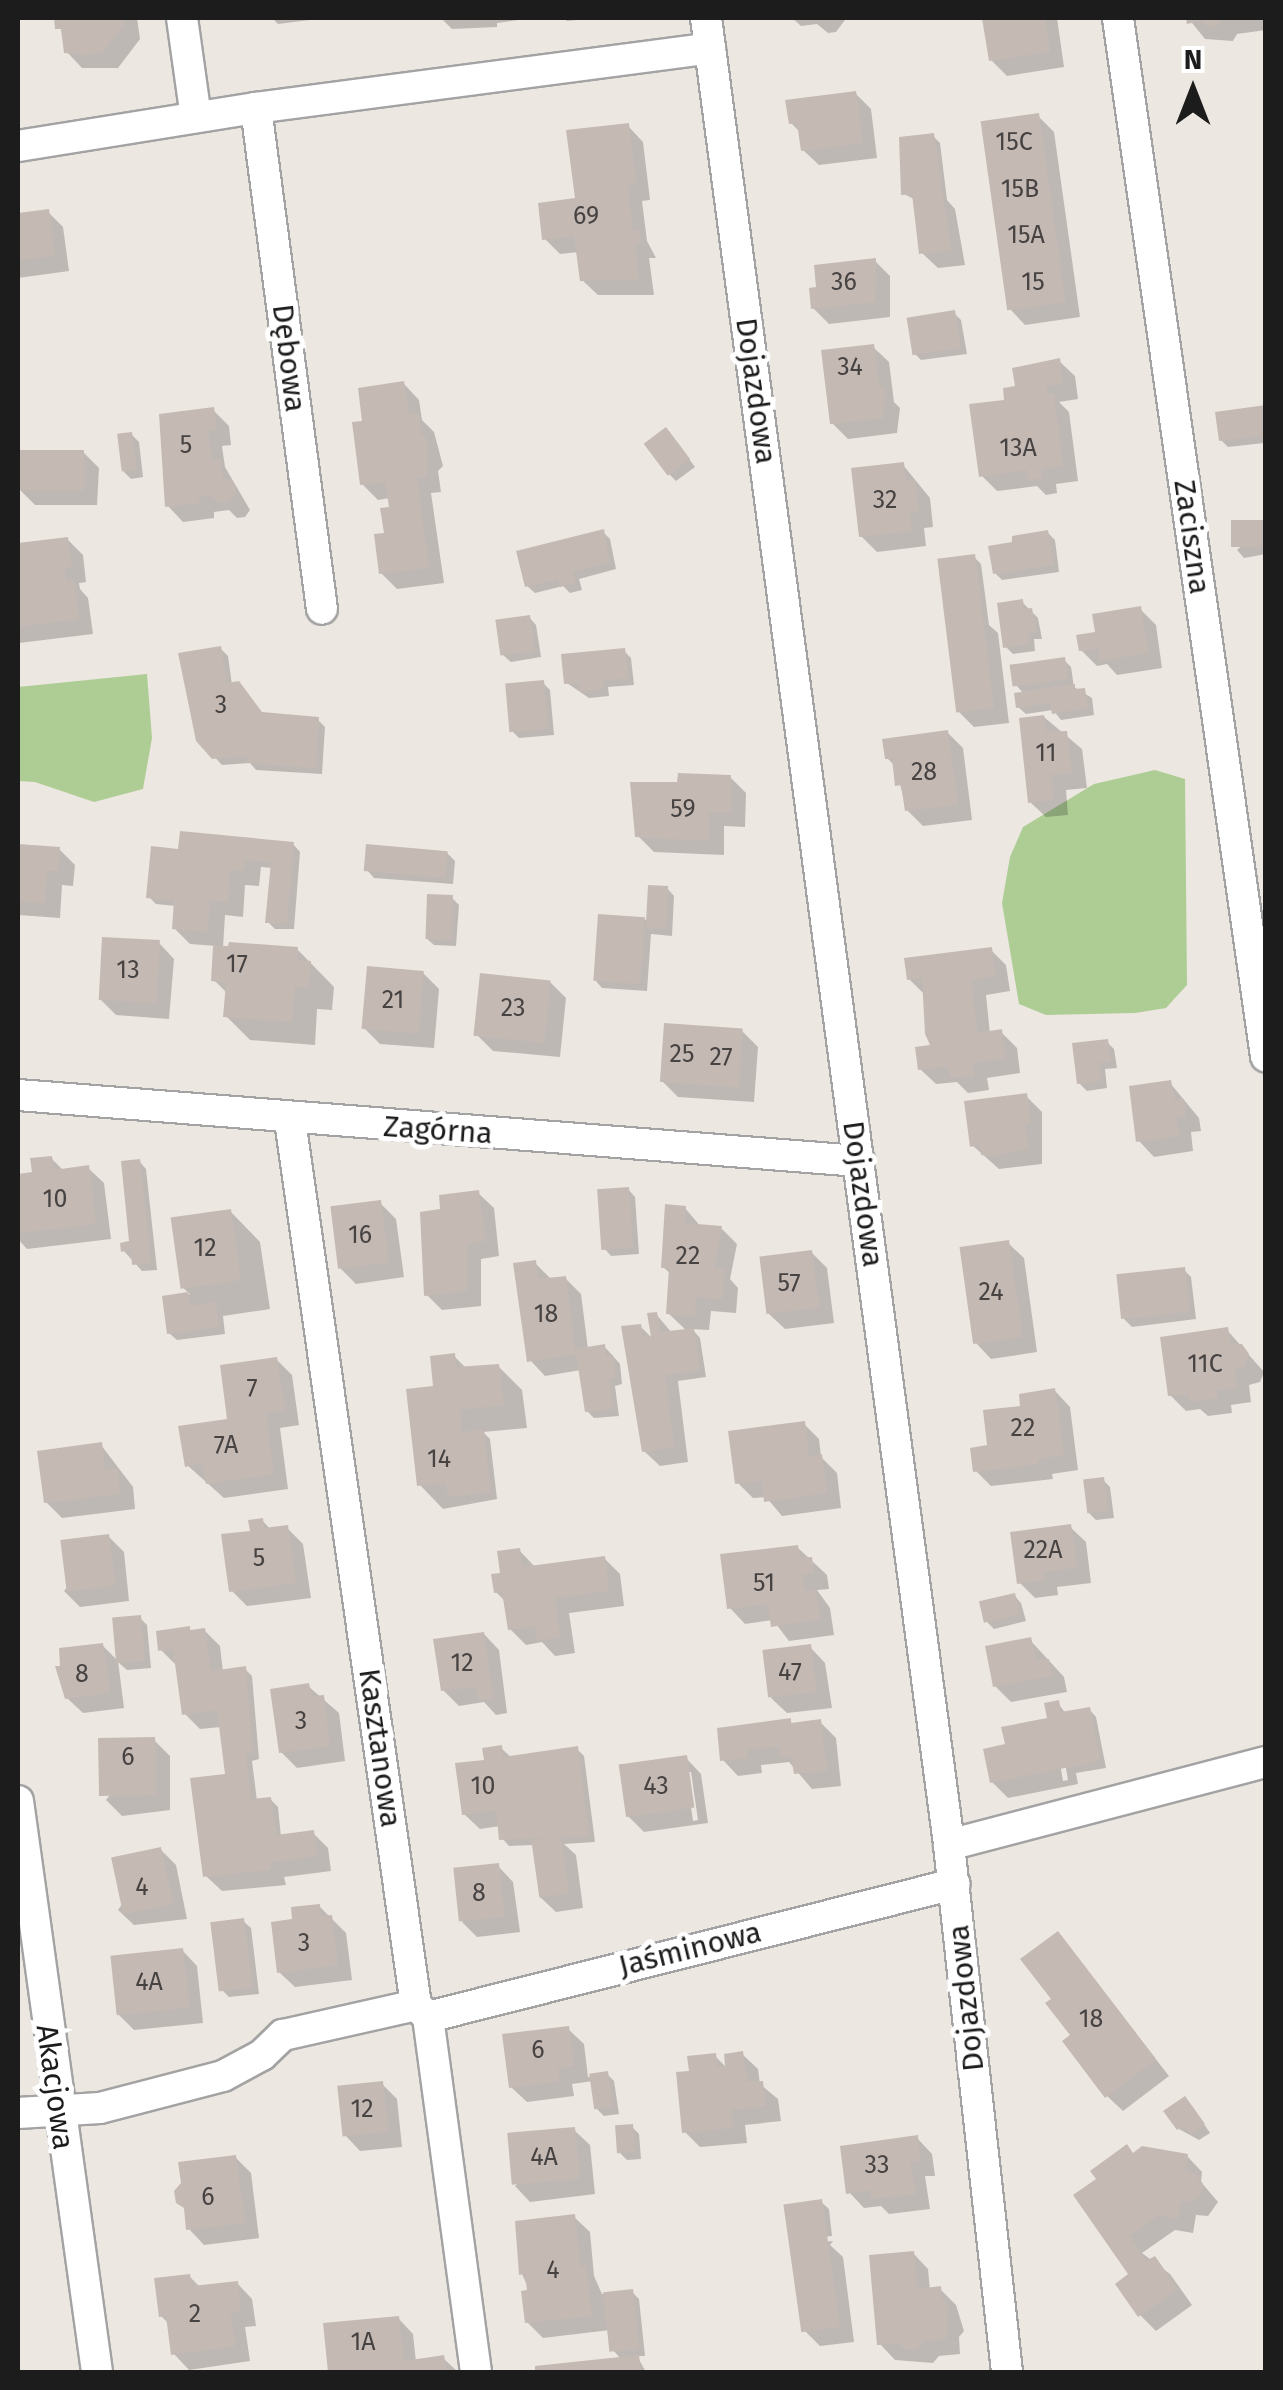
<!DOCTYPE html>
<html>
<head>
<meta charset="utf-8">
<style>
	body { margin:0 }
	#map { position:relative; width:1283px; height:2390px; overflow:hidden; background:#ede7e1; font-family:"Fira Sans",sans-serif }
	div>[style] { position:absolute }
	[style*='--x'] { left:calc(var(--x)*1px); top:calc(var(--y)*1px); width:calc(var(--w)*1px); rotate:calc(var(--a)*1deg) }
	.forest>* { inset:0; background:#aecd95 }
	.shadow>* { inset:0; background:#0003 }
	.building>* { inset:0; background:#c5b9b4; transform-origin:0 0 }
	.roads { filter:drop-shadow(2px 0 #a3a3a3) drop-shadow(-2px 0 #a3a3a3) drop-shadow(0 2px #a3a3a3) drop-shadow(0 -2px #a3a3a3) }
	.minor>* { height:30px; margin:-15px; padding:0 15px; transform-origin:15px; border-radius:15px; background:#fff }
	span { translate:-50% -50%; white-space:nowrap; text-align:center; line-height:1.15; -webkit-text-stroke:10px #fff; paint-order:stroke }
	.number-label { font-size:25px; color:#464342 }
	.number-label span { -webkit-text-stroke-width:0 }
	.street-label { font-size:30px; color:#1c1c1c }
	.frame { position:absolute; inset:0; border:20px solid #1c1c1c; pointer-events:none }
	.north { position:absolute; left:1143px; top:40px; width:100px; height:100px; -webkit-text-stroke:8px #fff; paint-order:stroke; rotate:0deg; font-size:28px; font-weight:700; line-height:40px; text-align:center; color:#1c1c1c }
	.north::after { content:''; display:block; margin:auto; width:35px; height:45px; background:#1c1c1c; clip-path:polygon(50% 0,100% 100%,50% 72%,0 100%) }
</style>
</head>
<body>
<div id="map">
	<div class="forest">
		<i style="clip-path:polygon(147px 674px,152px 738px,143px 789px,94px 802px,35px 782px,18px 781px,18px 687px)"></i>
		<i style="clip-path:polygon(1155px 770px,1185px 779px,1187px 985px,1166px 1008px,1135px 1013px,1046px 1015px,1019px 1004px,1002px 903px,1010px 857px,1023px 827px,1094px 784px)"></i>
	</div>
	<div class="shadow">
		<i style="clip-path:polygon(58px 18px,137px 18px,140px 39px,118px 68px,82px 68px,67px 52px)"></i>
		<i style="clip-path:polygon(272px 18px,326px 18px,278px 24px)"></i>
		<i style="clip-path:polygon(441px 18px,518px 18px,518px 20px,497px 23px,497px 27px,452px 29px)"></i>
		<i style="clip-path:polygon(563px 18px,597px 18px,567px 21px)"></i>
		<i style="clip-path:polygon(792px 18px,858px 18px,858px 19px,845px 20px,836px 32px,828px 33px,817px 24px,801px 26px)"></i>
		<i style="clip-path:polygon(985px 18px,1057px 18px,1064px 67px,1007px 76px,991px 60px)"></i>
		<i style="clip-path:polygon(1188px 18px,1266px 18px,1266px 30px,1237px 34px,1233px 41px,1205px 39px)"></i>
		<i style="clip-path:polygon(855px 93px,871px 109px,877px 158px,819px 165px,803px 150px,801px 133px,791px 123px)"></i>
		<i style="clip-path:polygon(1038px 116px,1054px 132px,1080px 317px,1025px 325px,1010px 309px)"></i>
		<i style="clip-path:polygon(628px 126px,643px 142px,650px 200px,642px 201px,647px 241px,656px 258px,649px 258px,654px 295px,598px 295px,582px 280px,579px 252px,560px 254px,545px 239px,577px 200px)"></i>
		<i style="clip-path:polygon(933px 136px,940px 143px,947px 200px,955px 209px,965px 265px,938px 268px,922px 253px,916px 200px,904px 194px)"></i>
		<i style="clip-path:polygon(48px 212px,63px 227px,69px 271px,18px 278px,18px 216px)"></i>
		<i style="clip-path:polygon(875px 261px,890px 276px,890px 317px,829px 324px,813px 308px)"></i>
		<i style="clip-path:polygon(954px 313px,961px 320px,967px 354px,921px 360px,914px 353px)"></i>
		<i style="clip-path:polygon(873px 347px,889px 362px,894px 402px,900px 408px,897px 433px,848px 439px,832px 423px)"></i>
		<i style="clip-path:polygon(1059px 361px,1075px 376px,1078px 399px,1059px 402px,1069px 412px,1078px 481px,1056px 484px,1057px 493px,1046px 495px,1037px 486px,997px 491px,981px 475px,1007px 402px,1018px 388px)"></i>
		<i style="clip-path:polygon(404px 384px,419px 400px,422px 420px,434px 432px,443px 466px,438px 471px,441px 492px,431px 493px,444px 583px,397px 589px,381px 573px,390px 498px,378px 500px,362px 484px,365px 423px)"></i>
		<i style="clip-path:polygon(1266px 408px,1266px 450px,1264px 443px,1228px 447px,1221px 440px)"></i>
		<i style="clip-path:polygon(213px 410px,229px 426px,231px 445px,222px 446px,225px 467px,250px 510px,245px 517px,237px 518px,229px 510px,214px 512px,214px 518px,183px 522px,168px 506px)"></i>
		<i style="clip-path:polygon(132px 435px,139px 442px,143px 477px,131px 479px,124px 472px)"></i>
		<i style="clip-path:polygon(673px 437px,695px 467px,676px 481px,669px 474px)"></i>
		<i style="clip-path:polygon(18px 452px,83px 452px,99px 468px,97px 505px,35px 505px,19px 489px)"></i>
		<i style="clip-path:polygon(903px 465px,930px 498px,933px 527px,924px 528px,926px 546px,877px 552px,861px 536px)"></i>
		<i style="clip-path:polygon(1266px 523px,1266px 554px,1244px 558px,1237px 550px)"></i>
		<i style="clip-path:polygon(603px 532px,610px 539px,616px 569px,579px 579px,582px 590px,570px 593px,563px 586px,535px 593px,527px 586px)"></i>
		<i style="clip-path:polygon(1048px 533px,1055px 540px,1059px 572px,1002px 580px,995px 573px,1015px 544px)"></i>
		<i style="clip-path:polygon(67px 539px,83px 555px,86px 582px,79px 583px,80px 589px,88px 598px,93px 634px,19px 643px,18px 546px)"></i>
		<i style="clip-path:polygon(974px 557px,981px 564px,989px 625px,998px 633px,1009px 723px,974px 727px,959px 712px)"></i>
		<i style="clip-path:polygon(1022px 602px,1038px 618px,1042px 639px,1034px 639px,1035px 651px,1013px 654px,1006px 647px)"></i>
		<i style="clip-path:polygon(1140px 609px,1156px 625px,1162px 668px,1117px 675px,1107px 664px,1097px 666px,1081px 650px,1097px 634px)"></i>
		<i style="clip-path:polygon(529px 617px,536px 625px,541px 657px,511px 662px,503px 655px)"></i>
		<i style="clip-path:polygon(221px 649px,228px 656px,232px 685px,263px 715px,318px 720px,325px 727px,322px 774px,256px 770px,250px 763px,222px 765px,199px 740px,180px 655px)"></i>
		<i style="clip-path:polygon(624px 651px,631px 658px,634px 685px,608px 687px,609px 696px,589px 698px,567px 683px)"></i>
		<i style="clip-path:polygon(1064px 660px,1071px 667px,1074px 687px,1092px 698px,1094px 715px,1061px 720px,1053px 710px,1026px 714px,1018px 707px,1024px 694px,1016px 685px)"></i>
		<i style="clip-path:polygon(543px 683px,550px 690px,554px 735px,519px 738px,512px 731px)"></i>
		<i style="clip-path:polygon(1044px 717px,1082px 749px,1087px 788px,1066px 790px,1068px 815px,1046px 817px,1030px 802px)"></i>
		<i style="clip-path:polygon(948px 733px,963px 748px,972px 820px,923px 826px,907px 810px,895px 766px,887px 758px)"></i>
		<i style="clip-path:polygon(730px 777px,746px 793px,745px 827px,724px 826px,724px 855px,654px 852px,638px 836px,680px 784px)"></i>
		<i style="clip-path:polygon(293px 844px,300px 852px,294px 929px,275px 929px,268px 922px,273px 868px,261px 867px,259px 886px,245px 885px,243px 917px,225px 915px,223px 948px,297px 949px,334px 987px,332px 1010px,317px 1009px,315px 1045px,250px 1040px,226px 1016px,228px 994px,214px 980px,216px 946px,190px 944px,174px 928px,176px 906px,156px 904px,149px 897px,177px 851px)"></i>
		<i style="clip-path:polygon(18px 847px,59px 849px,75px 865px,73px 886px,62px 885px,60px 918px,18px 915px)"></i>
		<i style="clip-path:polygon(447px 853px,455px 861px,453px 884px,374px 878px,367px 870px)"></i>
		<i style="clip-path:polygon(667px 888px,674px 896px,672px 936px,651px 934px,647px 991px,602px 988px,595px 980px,600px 916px,649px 920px)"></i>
		<i style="clip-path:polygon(452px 898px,459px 905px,456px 946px,434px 945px,426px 938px)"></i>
		<i style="clip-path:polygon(159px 943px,174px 959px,169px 1019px,116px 1015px,100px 999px)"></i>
		<i style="clip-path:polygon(991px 950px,1006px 965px,1010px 991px,986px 995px,990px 1034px,1001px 1032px,1017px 1048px,1020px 1073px,987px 1078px,989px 1090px,968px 1093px,957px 1082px,936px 1084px,920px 1069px,934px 1048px,926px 996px,909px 979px)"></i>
		<i style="clip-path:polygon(423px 973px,439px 989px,434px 1048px,380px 1044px,364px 1028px)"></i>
		<i style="clip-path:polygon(550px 982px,566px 998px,560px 1057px,493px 1051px,477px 1035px)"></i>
		<i style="clip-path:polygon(742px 1031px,758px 1047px,754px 1102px,678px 1097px,662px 1081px)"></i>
		<i style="clip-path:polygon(1107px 1042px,1114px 1049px,1117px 1068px,1105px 1069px,1107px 1088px,1087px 1091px,1079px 1083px)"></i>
		<i style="clip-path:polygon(1170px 1083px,1199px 1118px,1201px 1131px,1191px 1132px,1193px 1151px,1154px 1157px,1139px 1141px)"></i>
		<i style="clip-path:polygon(1026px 1096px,1042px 1112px,1042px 1164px,999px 1169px,972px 1145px)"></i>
		<i style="clip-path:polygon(51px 1158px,64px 1171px,88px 1168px,104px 1183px,111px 1239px,27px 1249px,18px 1239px,18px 1177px,34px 1174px)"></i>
		<i style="clip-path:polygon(139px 1161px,146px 1169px,157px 1270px,142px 1271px,123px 1250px,132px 1243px)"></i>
		<i style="clip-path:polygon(628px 1189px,635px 1197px,639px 1254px,611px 1256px,604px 1248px)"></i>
		<i style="clip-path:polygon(478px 1193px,494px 1208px,499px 1256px,481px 1259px,481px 1306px,442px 1310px,427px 1295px,443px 1211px)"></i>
		<i style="clip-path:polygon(380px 1203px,396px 1219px,404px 1277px,356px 1284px,340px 1268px)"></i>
		<i style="clip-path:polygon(685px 1208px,701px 1227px,721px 1228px,737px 1244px,730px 1279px,738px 1288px,736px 1313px,711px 1311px,709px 1330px,692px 1329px,700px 1338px,706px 1377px,678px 1381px,688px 1462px,660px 1466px,644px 1451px,640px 1326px,654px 1340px,656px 1314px,672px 1333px,687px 1331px,668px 1313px,671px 1274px,663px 1267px)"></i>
		<i style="clip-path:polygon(230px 1211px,260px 1242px,270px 1309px,223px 1316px,225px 1334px,177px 1340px,169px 1333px,165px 1298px,190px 1294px,182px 1287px)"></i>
		<i style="clip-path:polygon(1008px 1243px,1024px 1258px,1037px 1352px,991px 1359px,976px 1343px)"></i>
		<i style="clip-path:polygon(811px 1252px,827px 1268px,834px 1323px,785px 1329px,769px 1314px)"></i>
		<i style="clip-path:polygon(535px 1263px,552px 1280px,565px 1278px,581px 1294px,588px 1349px,604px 1346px,620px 1364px,622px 1384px,615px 1386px,619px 1416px,594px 1418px,587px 1411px,581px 1370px,545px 1376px,530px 1360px)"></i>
		<i style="clip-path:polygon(1184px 1270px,1191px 1277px,1196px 1319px,1132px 1327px,1124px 1319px)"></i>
		<i style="clip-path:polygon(1227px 1330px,1264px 1372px,1260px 1382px,1249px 1385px,1251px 1402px,1231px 1405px,1232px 1413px,1208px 1416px,1200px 1409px,1186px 1411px,1170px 1395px)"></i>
		<i style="clip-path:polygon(454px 1356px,467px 1369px,498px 1366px,522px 1390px,527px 1428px,483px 1432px,490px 1439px,497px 1499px,443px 1509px,420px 1485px,436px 1388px)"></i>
		<i style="clip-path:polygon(277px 1360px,292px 1375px,299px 1425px,280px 1428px,288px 1489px,224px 1498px,187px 1465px,230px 1421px)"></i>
		<i style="clip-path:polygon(1055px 1391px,1070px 1407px,1078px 1470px,1052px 1474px,1053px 1479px,991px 1486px,976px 1471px,990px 1448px,1023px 1408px)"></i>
		<i style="clip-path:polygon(804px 1424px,819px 1439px,821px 1457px,837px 1473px,841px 1508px,782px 1516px,766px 1497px,753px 1498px,738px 1483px)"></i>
		<i style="clip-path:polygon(101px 1445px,133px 1487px,135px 1509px,62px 1518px,46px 1502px)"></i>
		<i style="clip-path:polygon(1103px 1480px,1110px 1487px,1114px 1518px,1096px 1520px,1089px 1513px)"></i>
		<i style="clip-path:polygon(262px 1520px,271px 1530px,287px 1528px,303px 1544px,311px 1598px,247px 1606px,232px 1591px)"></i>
		<i style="clip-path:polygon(1070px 1527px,1086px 1542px,1091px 1583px,1057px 1587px,1058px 1595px,1035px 1598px,1019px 1582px)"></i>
		<i style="clip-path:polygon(108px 1536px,124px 1552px,129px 1601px,80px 1607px,64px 1591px)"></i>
		<i style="clip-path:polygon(797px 1547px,827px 1575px,829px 1589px,817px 1590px,830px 1608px,834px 1635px,789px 1641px,773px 1620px,745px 1624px,730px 1608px)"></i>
		<i style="clip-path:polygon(519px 1550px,536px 1568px,604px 1558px,620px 1574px,624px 1606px,569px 1613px,575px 1653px,555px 1656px,542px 1642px,526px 1645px,510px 1629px,506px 1602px,496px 1592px)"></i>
		<i style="clip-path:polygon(1014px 1595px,1021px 1603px,1026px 1621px,994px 1629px,986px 1621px)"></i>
		<i style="clip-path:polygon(140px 1618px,147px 1625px,151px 1668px,127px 1670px,119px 1663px)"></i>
		<i style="clip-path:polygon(204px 1630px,220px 1646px,223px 1672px,245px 1669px,252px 1676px,259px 1759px,252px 1761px,257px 1801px,270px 1799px,278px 1807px,281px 1837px,313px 1833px,328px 1848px,331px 1871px,284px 1877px,286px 1885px,222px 1891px,206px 1876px,228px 1776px,221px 1727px,200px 1729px,185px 1714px,177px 1666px,161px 1650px)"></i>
		<i style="clip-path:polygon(484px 1634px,499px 1650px,507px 1713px,496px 1715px,484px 1702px,459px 1706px,443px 1690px)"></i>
		<i style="clip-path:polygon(1030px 1640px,1064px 1677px,1067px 1692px,1011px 1702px,995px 1686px)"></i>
		<i style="clip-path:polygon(102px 1645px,118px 1661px,124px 1708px,83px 1713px,67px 1698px)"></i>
		<i style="clip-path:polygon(810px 1647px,825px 1663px,832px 1708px,787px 1713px,771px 1698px)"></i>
		<i style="clip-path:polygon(308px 1686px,339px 1713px,345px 1761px,297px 1768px,281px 1752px)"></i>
		<i style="clip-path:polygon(evenodd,1058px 1703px,1066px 1714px,1089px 1709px,1096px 1717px,1106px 1768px,1076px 1773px,1078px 1784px,1008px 1798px,992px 1782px,1007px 1746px,1052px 1720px,1058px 1703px,1055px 1734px,1060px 1734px,1068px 1780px,1063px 1781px,1055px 1734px)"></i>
		<i style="clip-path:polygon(790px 1721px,794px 1725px,820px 1722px,836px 1738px,841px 1786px,812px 1789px,789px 1762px,761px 1765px,762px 1773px,738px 1776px,723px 1760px)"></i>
		<i style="clip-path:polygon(154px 1740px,170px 1756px,170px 1810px,122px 1816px,106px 1800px)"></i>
		<i style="clip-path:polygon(501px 1748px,512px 1758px,577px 1749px,584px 1756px,595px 1842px,564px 1844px,576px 1855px,583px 1908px,556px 1912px,540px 1897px,534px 1845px,509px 1846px,502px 1838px,500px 1826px,480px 1829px,464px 1814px,487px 1762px)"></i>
		<i style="clip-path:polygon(evenodd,686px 1758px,701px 1774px,708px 1823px,644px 1832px,628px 1816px,686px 1758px,686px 1772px,691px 1772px,698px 1820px,693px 1821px,686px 1772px)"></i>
		<i style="clip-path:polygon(160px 1849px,176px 1865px,187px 1919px,134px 1925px,118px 1910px)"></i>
		<i style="clip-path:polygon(498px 1866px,513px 1882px,520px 1932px,477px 1937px,462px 1922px)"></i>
		<i style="clip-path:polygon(319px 1906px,346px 1933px,352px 1980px,295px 1987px,279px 1972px)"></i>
		<i style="clip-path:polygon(243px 1921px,251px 1928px,259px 1994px,229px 1997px,222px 1990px)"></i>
		<i style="clip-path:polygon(1058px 1934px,1169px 2076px,1123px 2111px,1107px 2096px,1055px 2000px)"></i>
		<i style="clip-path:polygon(182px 1950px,197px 1966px,203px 2023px,134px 2030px,118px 2014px)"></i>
		<i style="clip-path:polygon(568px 2029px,584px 2044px,588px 2077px,607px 2074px,614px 2081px,619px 2114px,604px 2116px,597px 2109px,593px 2081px,572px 2084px,574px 2096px,527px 2102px,511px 2087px)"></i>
		<i style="clip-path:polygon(742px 2054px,758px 2069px,760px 2084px,778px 2099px,781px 2121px,745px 2125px,747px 2143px,700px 2147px,685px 2132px,692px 2073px,715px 2056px,728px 2069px)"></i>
		<i style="clip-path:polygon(382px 2084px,397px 2099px,402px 2147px,360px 2151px,345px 2135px)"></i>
		<i style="clip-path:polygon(1192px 2106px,1210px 2133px,1199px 2140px,1179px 2129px)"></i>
		<i style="clip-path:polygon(632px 2127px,639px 2134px,641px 2159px,627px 2160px,620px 2153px)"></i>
		<i style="clip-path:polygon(574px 2130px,590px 2145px,595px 2194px,530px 2202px,515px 2186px)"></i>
		<i style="clip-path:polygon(917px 2138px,932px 2154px,935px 2176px,925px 2176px,930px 2209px,889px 2214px,881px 2206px,864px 2208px,849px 2192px)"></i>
		<i style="clip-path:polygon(1134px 2155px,1187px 2156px,1202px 2172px,1201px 2182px,1218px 2202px,1208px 2216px,1196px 2215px,1193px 2233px,1175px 2230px,1142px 2253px,1170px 2274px,1192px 2305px,1156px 2331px,1140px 2315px,1132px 2275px,1077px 2196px)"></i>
		<i style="clip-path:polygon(235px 2157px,251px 2173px,259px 2238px,204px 2245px,189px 2229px)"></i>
		<i style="clip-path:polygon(821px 2202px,829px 2209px,832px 2236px,796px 2240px,796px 2245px,833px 2241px,830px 2245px,843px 2257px,854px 2342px,820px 2346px,805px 2331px,786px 2206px)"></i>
		<i style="clip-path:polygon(574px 2217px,590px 2232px,594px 2276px,602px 2294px,632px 2292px,639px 2299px,645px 2356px,637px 2356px,646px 2372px,538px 2372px,537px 2368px,621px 2359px,613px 2350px,610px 2330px,543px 2338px,527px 2322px,530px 2292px,522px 2274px)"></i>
		<i style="clip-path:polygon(913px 2253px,928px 2269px,930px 2290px,940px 2289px,956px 2305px,964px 2331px,959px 2337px,960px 2354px,939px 2356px,933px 2363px,895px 2360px,880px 2344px)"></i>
		<i style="clip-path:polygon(189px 2276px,201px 2288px,237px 2283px,252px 2299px,256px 2326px,245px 2327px,250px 2361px,189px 2370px,174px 2354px,169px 2324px,161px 2316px)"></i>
		<i style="clip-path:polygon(398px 2318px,413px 2334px,416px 2362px,443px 2358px,458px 2372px,331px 2372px,326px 2326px)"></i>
	</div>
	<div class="building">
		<i style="clip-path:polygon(54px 18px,125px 18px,125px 23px,102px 53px,87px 55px,64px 53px,61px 29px,55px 29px)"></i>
		<i style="clip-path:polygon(982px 18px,1045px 18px,1050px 52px,989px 61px)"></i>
		<i style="clip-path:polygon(1186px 18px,1223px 18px,1217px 26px,1208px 27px,1200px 21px,1187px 24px)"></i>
		<i style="clip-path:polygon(856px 91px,863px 143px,801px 151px,797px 123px,789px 124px,785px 100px)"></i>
		<i style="left:1039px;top:113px;width:191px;height:59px;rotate:82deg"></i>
		<i style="clip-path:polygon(629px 123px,636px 185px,628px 186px,633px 231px,640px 230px,641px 243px,635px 244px,639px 280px,580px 281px,574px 236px,542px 240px,538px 203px,575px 198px,566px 130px)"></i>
		<i style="clip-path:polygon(934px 133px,951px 250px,919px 254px,912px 194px,901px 195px,899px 137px)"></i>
		<i style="clip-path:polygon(49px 209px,55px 256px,18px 260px,18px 213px)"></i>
		<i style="clip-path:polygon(876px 258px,875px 302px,811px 309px,809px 288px,816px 287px,814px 265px)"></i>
		<i style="left:955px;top:310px;width:38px;height:49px;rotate:81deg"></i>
		<i style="clip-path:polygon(874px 344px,879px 384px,885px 389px,883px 418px,830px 424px,821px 350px)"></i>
		<i style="clip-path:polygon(1060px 358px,1063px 384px,1046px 386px,1048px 395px,1054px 393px,1063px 466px,1041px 469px,1043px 478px,1028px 480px,1027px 470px,979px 477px,969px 404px,1004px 400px,1003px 388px,1015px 386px,1012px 368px)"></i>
		<i style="clip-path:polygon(404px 381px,409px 414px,419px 413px,421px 434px,427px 439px,427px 477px,417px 478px,429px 568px,379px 574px,374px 534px,384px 533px,380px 508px,389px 507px,385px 482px,360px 485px,352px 422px,362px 421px,358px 388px)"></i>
		<i style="clip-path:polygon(1266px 405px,1266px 449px,1260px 436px,1219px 441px,1215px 412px)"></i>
		<i style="clip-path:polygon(214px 407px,217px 430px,208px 431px,212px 460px,220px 459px,223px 477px,234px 483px,236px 494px,229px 502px,219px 503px,211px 496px,199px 497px,200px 503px,165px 507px,159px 414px)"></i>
		<i style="left:666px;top:427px;width:40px;height:28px;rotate:53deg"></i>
		<i style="left:132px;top:432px;width:38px;height:15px;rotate:83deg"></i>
		<i style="left:18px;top:450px;width:66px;height:40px"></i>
		<i style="clip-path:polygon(904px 462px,906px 480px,915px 480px,919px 512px,910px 513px,912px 531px,859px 537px,851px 468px)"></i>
		<i style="left:1266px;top:520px;width:27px;height:35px;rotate:90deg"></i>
		<i style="clip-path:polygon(604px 529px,610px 562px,573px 572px,576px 583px,560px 587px,558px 579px,525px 587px,516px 551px)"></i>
		<i style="clip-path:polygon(1048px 530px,1054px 565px,993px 574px,988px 546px,1012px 542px,1012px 536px)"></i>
		<i style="clip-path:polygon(68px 537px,72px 567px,65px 568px,66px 581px,74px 580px,79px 619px,18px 627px,18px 543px)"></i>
		<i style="left:975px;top:554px;width:155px;height:38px;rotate:83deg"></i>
		<i style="clip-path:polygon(1023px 599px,1024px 609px,1032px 608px,1036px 632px,1028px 633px,1029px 644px,1003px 648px,997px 603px)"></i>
		<i style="clip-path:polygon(1141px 606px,1148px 653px,1099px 661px,1098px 649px,1079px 651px,1076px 635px,1095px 632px,1092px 614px)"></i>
		<i style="left:530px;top:615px;width:36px;height:35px;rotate:82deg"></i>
		<i style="clip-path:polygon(221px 646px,227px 683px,239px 681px,262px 712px,319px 717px,316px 768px,247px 763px,247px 756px,212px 759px,196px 741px,178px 653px)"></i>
		<i style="clip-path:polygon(625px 648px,628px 678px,602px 681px,603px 689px,580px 692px,579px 683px,564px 684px,561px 654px)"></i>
		<i style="left:1065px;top:657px;width:22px;height:56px;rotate:82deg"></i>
		<i style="left:544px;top:680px;width:49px;height:39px;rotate:85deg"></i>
		<i style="clip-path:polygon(1075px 684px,1075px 689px,1085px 688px,1088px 708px,1052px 714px,1050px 703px,1016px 708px,1014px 693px)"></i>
		<i style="clip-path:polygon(1044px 715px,1047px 732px,1067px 731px,1072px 773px,1051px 775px,1054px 800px,1028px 803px,1019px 718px)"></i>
		<i style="clip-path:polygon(948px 730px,958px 805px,905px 811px,901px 785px,895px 786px,892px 759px,885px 759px,882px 739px)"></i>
		<i style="clip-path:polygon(678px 773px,731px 775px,731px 812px,709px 812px,709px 841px,635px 837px,630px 782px,677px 782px)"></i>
		<i style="clip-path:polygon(180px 831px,294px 842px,287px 923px,265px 923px,271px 862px,245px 860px,244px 871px,230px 870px,228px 902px,210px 901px,208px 932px,172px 929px,174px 900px,146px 898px,151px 846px,178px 849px)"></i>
		<i style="clip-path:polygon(18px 844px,60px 847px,58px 871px,47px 871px,45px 903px,18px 902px)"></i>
		<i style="left:366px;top:844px;width:82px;height:27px;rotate:5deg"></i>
		<i style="left:648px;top:885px;width:20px;height:43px;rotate:3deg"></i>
		<i style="left:427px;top:894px;width:26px;height:45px;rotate:2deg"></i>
		<i style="left:598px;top:914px;width:47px;height:67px;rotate:4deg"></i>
		<i style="left:102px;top:937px;width:58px;height:63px;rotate:3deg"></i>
		<i style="clip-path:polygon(229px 942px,298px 947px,297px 960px,311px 961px,309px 987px,295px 987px,292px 1022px,223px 1017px,226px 983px,211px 981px,213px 946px,228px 946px)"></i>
		<i style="clip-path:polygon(992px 947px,995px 976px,971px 980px,977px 1028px,977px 1033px,1002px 1029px,1005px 1058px,973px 1063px,975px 1076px,950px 1078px,948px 1066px,918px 1070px,915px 1047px,930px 1045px,925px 1034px,922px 978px,907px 980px,904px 958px)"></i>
		<i style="left:367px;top:966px;width:57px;height:63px;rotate:5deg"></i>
		<i style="left:480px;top:973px;width:71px;height:63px;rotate:6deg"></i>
		<i style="left:664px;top:1023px;width:79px;height:59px;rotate:4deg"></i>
		<i style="clip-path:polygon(1108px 1039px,1111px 1061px,1099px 1063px,1101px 1081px,1077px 1084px,1072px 1043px)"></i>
		<i style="clip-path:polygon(1171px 1080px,1175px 1100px,1184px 1099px,1186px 1116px,1176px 1117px,1179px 1136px,1136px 1142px,1129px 1086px)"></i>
		<i style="clip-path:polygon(1027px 1093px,1031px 1123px,1025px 1124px,1028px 1149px,992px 1156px,981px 1155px,980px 1145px,970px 1147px,964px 1101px)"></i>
		<i style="clip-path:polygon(52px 1156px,54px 1170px,89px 1165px,96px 1224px,18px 1233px,18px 1174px,32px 1172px,30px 1158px)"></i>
		<i style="clip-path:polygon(140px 1159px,151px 1263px,132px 1265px,131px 1250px,121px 1252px,120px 1243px,129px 1241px,121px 1161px)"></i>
		<i style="left:629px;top:1187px;width:61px;height:32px;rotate:86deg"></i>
		<i style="clip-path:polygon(479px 1190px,485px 1241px,467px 1244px,467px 1291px,424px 1296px,420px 1212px,440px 1209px,439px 1195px)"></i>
		<i style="left:381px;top:1200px;width:63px;height:51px;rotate:83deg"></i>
		<i style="clip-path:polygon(665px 1204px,686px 1206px,685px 1223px,722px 1226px,714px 1269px,724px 1269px,722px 1299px,696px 1297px,695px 1316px,666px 1314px,669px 1268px,661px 1268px)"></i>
		<i style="left:231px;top:1209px;width:72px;height:61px;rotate:82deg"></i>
		<i style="left:1009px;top:1240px;width:98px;height:50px;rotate:82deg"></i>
		<i style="left:812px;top:1250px;width:58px;height:53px;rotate:83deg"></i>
		<i style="clip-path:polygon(536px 1260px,538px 1279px,566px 1276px,575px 1349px,605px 1344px,606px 1356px,613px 1355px,616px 1378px,609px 1379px,613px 1409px,585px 1412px,576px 1354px,527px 1362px,513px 1263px)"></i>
		<i style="left:1185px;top:1267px;width:45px;height:69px;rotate:84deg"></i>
		<i style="clip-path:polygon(188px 1292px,190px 1306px,216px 1302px,219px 1327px,167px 1334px,162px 1296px)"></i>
		<i style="clip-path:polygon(657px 1312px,660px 1332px,694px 1328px,700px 1370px,665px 1375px,674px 1447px,642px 1452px,621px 1326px,641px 1324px,643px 1337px,651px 1337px,647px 1313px)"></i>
		<i style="clip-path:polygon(1228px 1327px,1231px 1344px,1242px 1344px,1249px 1354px,1245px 1367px,1234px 1370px,1237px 1387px,1217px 1390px,1218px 1398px,1190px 1402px,1188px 1394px,1168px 1396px,1160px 1337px)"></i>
		<i style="clip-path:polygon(455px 1353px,456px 1367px,499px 1364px,504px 1405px,460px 1410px,462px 1432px,484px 1429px,491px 1492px,448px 1497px,446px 1483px,417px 1486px,406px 1389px,433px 1386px,430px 1356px)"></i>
		<i style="clip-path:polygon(277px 1357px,285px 1410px,266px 1413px,274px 1474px,206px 1484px,203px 1463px,185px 1467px,178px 1426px,227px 1419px,220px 1365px)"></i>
		<i style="clip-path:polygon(1055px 1388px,1064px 1455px,1038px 1459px,1038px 1464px,973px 1472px,970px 1448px,987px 1445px,983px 1410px,1020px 1406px,1019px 1394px)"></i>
		<i style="clip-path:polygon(805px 1421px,809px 1456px,822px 1454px,827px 1493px,764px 1502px,762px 1481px,735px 1484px,728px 1431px)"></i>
		<i style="clip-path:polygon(102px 1442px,105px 1470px,118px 1468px,120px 1494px,44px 1503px,37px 1451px)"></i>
		<i style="left:1104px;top:1477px;width:34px;height:21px;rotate:83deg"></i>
		<i style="clip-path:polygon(263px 1518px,264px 1528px,288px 1525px,296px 1583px,229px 1592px,221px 1534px,250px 1531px,248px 1520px)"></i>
		<i style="clip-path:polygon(1071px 1524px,1077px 1568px,1043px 1572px,1044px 1580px,1017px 1584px,1010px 1532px)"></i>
		<i style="left:109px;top:1534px;width:52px;height:49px;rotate:83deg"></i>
		<i style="clip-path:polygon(798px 1545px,800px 1558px,812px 1557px,814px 1573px,802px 1575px,804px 1591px,816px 1590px,820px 1619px,771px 1627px,768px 1604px,727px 1609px,720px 1554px)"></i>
		<i style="clip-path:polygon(520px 1548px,522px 1567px,605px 1556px,609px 1591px,555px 1598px,560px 1637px,537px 1641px,535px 1626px,508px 1630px,502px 1592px,494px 1593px,491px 1574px,500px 1573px,497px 1551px)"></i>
		<i style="left:1015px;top:1593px;width:22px;height:37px;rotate:77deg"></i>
		<i style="left:141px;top:1615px;width:46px;height:29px;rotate:85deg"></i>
		<i style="clip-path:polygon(190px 1626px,190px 1630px,205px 1628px,211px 1671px,246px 1666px,253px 1753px,246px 1754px,251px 1799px,271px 1797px,276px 1835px,314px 1830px,317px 1856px,270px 1862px,271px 1870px,203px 1877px,190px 1778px,225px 1774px,217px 1710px,182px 1715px,173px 1649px,158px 1651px,156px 1631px)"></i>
		<i style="clip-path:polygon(484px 1632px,493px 1698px,478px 1700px,476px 1687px,441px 1691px,433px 1639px)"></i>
		<i style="clip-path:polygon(1031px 1637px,1036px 1660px,1049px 1659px,1052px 1676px,993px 1687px,985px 1646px)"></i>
		<i style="clip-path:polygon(103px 1643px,110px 1693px,65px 1699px,55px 1666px,60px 1666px,59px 1648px)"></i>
		<i style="left:811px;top:1644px;width:48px;height:49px;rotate:83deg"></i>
		<i style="clip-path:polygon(309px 1683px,312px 1696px,324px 1695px,330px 1746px,279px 1753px,270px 1689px)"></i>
		<i style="clip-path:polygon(1059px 1700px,1061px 1712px,1090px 1707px,1100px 1761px,990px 1783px,983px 1749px,1005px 1744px,1001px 1727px,1047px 1718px,1044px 1703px)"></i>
		<i style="clip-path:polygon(791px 1718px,791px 1723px,821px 1719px,827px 1771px,794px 1774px,791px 1756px,780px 1757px,779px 1746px,747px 1750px,747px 1758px,720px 1761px,717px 1728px)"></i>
		<i style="left:155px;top:1737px;width:58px;height:57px;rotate:89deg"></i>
		<i style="clip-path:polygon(502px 1745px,503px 1757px,578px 1746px,589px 1836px,499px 1840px,496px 1810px,462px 1815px,455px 1763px,484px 1760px,482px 1748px)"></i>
		<i style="left:687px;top:1755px;width:53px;height:69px;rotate:82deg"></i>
		<i style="left:561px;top:1836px;width:58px;height:30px;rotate:82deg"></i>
		<i style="left:161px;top:1847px;width:58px;height:51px;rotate:78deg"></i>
		<i style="left:499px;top:1863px;width:54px;height:46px;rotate:84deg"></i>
		<i style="clip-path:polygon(320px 1904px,321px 1916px,332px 1915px,338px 1965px,277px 1973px,271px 1922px,292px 1919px,291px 1907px)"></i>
		<i style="left:244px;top:1918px;width:70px;height:34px;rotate:83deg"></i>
		<i style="clip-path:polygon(1058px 1931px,1156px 2059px,1105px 2098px,1062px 2041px,1070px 2035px,1045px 2003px,1051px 1999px,1020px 1959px)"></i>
		<i style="left:183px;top:1948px;width:60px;height:73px;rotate:84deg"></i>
		<i style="clip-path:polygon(569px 2026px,574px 2066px,558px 2069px,560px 2081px,509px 2088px,502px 2034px)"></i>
		<i style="clip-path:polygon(743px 2051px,747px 2082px,763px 2081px,766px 2106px,731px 2110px,733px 2128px,682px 2133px,676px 2072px,689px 2071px,687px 2056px,716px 2053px,717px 2067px,725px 2066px,724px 2054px)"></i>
		<i style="left:608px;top:2071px;width:36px;height:19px;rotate:82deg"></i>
		<i style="left:383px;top:2081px;width:51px;height:46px;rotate:84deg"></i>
		<i style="clip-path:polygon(1185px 2096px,1205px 2124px,1190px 2135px,1184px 2126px,1177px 2130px,1163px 2111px)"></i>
		<i style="left:633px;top:2124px;width:28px;height:18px;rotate:86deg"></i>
		<i style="left:575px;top:2127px;width:52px;height:68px;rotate:85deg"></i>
		<i style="clip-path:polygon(918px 2135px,920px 2161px,910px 2162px,916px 2194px,871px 2199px,870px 2190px,846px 2194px,840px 2146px)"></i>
		<i style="clip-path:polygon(1127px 2144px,1133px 2153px,1142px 2146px,1188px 2154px,1185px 2172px,1196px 2174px,1203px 2184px,1201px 2195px,1192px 2202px,1181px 2201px,1178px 2219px,1159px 2215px,1129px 2236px,1146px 2261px,1155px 2256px,1178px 2289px,1138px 2317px,1115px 2284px,1128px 2274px,1073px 2195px,1096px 2179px,1090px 2171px)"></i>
		<i style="clip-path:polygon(236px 2155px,245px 2223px,186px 2230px,184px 2208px,176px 2203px,174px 2191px,181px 2183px,178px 2162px)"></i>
		<i style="left:822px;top:2199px;width:129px;height:39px;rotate:82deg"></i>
		<i style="clip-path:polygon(575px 2214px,580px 2267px,586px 2265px,592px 2316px,525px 2323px,521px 2291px,527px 2290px,525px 2274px,519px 2275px,515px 2221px)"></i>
		<i style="clip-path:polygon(914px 2251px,917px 2289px,941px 2286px,942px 2298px,948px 2304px,946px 2339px,923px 2341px,918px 2348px,907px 2350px,899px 2344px,877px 2345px,869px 2255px)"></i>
		<i style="clip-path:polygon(190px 2274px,192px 2286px,238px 2281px,241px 2311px,231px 2312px,235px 2346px,171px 2355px,166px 2316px,159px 2317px,154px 2278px)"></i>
		<i style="left:633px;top:2289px;width:60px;height:30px;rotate:84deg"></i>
		<i style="clip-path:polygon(399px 2316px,404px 2361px,444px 2355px,447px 2372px,328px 2372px,323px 2323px)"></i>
		<i style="clip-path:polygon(639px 2355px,641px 2372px,535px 2372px,535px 2366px)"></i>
	</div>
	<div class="roads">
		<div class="minor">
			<i style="--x:182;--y:18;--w:100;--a:82"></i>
			<i style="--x:706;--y:18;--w:1843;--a:82.42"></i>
			<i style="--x:949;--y:1845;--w:530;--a:83.72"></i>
			<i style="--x:1118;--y:18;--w:1049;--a:81.89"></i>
			<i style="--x:256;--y:108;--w:505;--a:82.5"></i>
			<i style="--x:18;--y:146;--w:241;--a:-9.1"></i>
			<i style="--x:256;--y:108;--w:458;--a:-7.5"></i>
			<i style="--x:18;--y:1095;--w:844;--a:4.49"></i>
			<i style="--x:290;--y:1120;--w:894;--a:81.9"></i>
			<i style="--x:416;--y:2005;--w:17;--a:45"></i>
			<i style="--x:428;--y:2017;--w:358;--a:82.3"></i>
			<i style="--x:18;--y:1801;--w:576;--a:82.12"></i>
			<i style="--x:949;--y:1845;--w:328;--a:-14.7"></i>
			<i style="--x:428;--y:2017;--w:543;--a:-14.19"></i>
			<i style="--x:18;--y:2113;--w:82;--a:-3.5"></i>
			<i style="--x:100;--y:2108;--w:127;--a:-14.6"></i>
			<i style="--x:223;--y:2076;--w:44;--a:-28.3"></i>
			<i style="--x:262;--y:2055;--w:29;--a:-44"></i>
			<i style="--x:283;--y:2035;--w:136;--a:-12.7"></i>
		</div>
	</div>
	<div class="number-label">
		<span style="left:1014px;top:142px">15C</span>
		<span style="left:1020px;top:189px">15B</span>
		<span style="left:586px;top:216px">69</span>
		<span style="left:1026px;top:235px">15A</span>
		<span style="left:844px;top:282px">36</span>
		<span style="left:1033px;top:282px">15</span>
		<span style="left:850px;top:367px">34</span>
		<span style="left:186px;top:445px">5</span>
		<span style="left:1018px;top:448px">13A</span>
		<span style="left:885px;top:500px">32</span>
		<span style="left:221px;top:705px">3</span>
		<span style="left:1046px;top:753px">11</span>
		<span style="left:924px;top:772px">28</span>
		<span style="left:683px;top:809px">59</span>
		<span style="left:237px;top:964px">17</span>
		<span style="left:128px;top:970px">13</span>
		<span style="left:393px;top:1000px">21</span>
		<span style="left:513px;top:1008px">23</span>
		<span style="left:682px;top:1054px">25</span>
		<span style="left:721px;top:1057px">27</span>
		<span style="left:55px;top:1199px">10</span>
		<span style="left:360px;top:1235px">16</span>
		<span style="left:205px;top:1248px">12</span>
		<span style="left:688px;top:1256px">22</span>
		<span style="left:789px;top:1283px">57</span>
		<span style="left:991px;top:1292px">24</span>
		<span style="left:546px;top:1314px">18</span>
		<span style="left:1205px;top:1364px">11C</span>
		<span style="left:252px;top:1388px">7</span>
		<span style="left:1023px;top:1428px">22</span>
		<span style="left:226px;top:1445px">7A</span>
		<span style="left:439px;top:1459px">14</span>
		<span style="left:1043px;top:1550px">22A</span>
		<span style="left:259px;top:1558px">5</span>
		<span style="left:764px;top:1583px">51</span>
		<span style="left:462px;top:1663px">12</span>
		<span style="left:790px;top:1672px">47</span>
		<span style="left:82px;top:1674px">8</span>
		<span style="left:301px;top:1721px">3</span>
		<span style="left:128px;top:1757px">6</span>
		<span style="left:483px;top:1786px">10</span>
		<span style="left:656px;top:1786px">43</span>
		<span style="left:142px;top:1887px">4</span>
		<span style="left:479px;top:1893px">8</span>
		<span style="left:304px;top:1943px">3</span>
		<span style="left:149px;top:1982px">4A</span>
		<span style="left:1091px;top:2019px">18</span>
		<span style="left:538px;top:2050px">6</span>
		<span style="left:362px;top:2109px">12</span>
		<span style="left:544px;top:2157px">4A</span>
		<span style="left:877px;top:2165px">33</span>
		<span style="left:208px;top:2197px">6</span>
		<span style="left:553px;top:2270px">4</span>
		<span style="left:195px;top:2314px">2</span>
		<span style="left:363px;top:2342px">1A</span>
	</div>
	<div class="street-label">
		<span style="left:289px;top:358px;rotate:83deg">Dębowa</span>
		<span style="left:756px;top:391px;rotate:82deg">Dojazdowa</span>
		<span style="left:1192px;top:537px;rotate:82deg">Zaciszna</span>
		<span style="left:438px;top:1130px;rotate:4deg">Zagórna</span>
		<span style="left:863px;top:1194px;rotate:82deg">Dojazdowa</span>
		<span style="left:380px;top:1748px;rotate:82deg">Kasztanowa</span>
		<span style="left:690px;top:1949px;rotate:-14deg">Jaśminowa</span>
		<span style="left:966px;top:1998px;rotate:-96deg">Dojazdowa</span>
		<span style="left:55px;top:2087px;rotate:82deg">Akacjowa</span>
	</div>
	<div class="frame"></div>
	<div class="north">N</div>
</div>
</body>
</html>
